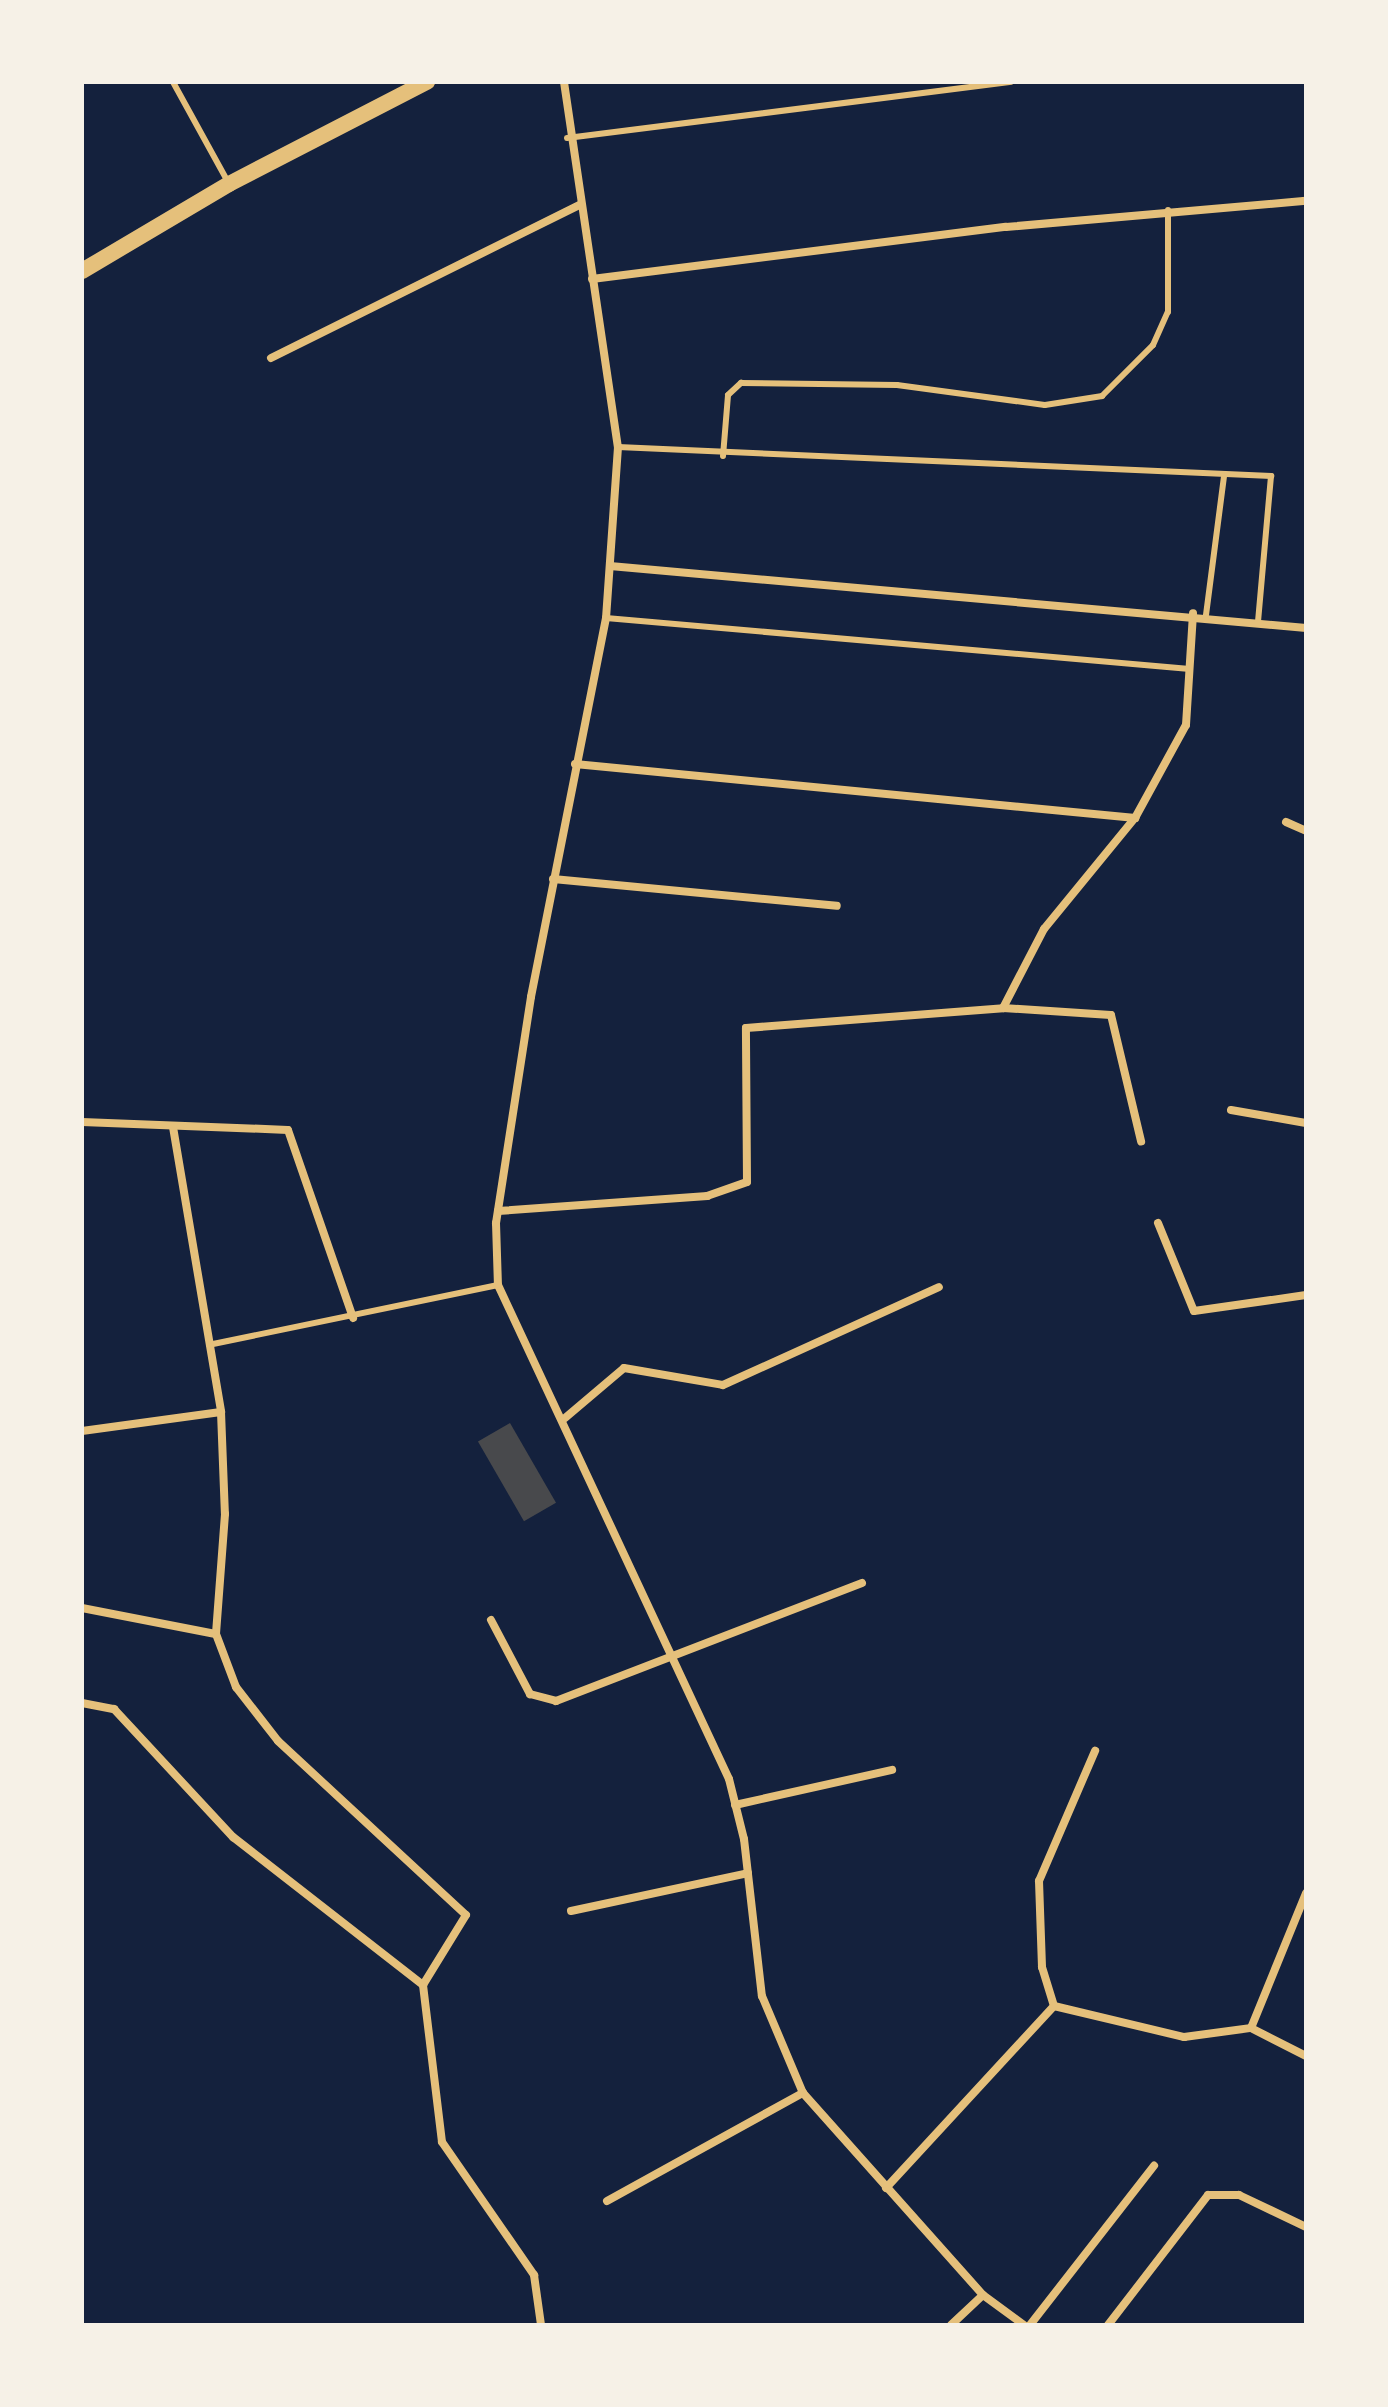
<!DOCTYPE html>
<html>
<head>
<meta charset="utf-8">
<style>
	body { margin:0 }
	#map { position:relative; width:1388px; height:2407px; overflow:hidden; background:#14213d; font-family:Georgia,serif }
	div>[style] { position:absolute }
	[style*='--x'] { left:calc(var(--x)*1px); top:calc(var(--y)*1px); width:calc(var(--w)*1px); rotate:calc(var(--a)*1deg) }
	.building>* { inset:0; background:#48494c; transform-origin:0 0 }
	.service>* { height:6px; margin:-3px; padding:0 3px; transform-origin:3px; border-radius:3px; background:#e5c07b }
	.minor>* { height:8px; margin:-4px; padding:0 4px; transform-origin:4px; border-radius:4px; background:#e5c07b }
	.secondary>* { height:16px; margin:-8px; padding:0 8px; transform-origin:8px; border-radius:8px; background:#e5c07b }
	span { translate:-50% -50%; white-space:nowrap; text-align:center; line-height:1.15; -webkit-text-stroke:6px #f6f1e7; paint-order:stroke }
	.frame { position:absolute; inset:0; border:84px solid #f6f1e7; pointer-events:none }
</style>
</head>
<body>
<div id="map">
	<div class="building">
		<i style="left:510px;top:1423px;width:92px;height:37px;rotate:60deg"></i>
	</div>
	<div class="service">
		<i style="--x:173;--y:82;--w:116;--a:61.2"></i>
		<i style="--x:567;--y:138;--w:448;--a:-7.2"></i>
		<i style="--x:618;--y:447;--w:654;--a:2.54"></i>
		<i style="--x:1271;--y:476;--w:148;--a:95.1"></i>
		<i style="--x:723;--y:456;--w:61;--a:-85.3"></i>
		<i style="--x:728;--y:395;--w:18;--a:-43"></i>
		<i style="--x:741;--y:383;--w:156;--a:0.7"></i>
		<i style="--x:897;--y:385;--w:149;--a:7.7"></i>
		<i style="--x:1045;--y:405;--w:58;--a:-9"></i>
		<i style="--x:1102;--y:396;--w:72;--a:-45"></i>
		<i style="--x:1153;--y:345;--w:36;--a:-66"></i>
		<i style="--x:1168;--y:312;--w:102;--a:-90"></i>
		<i style="--x:1206;--y:615;--w:140;--a:-82.6"></i>
		<i style="--x:606;--y:618;--w:586;--a:4.99"></i>
		<i style="--x:213;--y:1344;--w:291;--a:-11.7"></i>
	</div>
	<div class="minor">
		<i style="--x:564;--y:82;--w:369;--a:81.6"></i>
		<i style="--x:618;--y:447;--w:171;--a:94"></i>
		<i style="--x:606;--y:618;--w:386;--a:101.2"></i>
		<i style="--x:531;--y:997;--w:229;--a:98.8"></i>
		<i style="--x:496;--y:1223;--w:62;--a:88.2"></i>
		<i style="--x:498;--y:1285;--w:545;--a:64.94"></i>
		<i style="--x:729;--y:1779;--w:62;--a:76"></i>
		<i style="--x:744;--y:1839;--w:158;--a:83.5"></i>
		<i style="--x:762;--y:1996;--w:105;--a:67.1"></i>
		<i style="--x:803;--y:2093;--w:271;--a:48.3"></i>
		<i style="--x:983;--y:2295;--w:51;--a:36.2"></i>
		<i style="--x:592;--y:279;--w:417;--a:-7.2"></i>
		<i style="--x:1006;--y:227;--w:301;--a:-5"></i>
		<i style="--x:271;--y:358;--w:344;--a:-26.4"></i>
		<i style="--x:610;--y:566;--w:699;--a:5.09"></i>
		<i style="--x:575;--y:764;--w:563;--a:5.51"></i>
		<i style="--x:1286;--y:822;--w:22;--a:24"></i>
		<i style="--x:553;--y:879;--w:285;--a:5.4"></i>
		<i style="--x:1003;--y:1008;--w:108;--a:3.7"></i>
		<i style="--x:1111;--y:1015;--w:130;--a:76.6"></i>
		<i style="--x:1231;--y:1110;--w:76;--a:9.8"></i>
		<i style="--x:82;--y:1122;--w:206;--a:2.2"></i>
		<i style="--x:288;--y:1130;--w:199;--a:70.9"></i>
		<i style="--x:173;--y:1127;--w:289;--a:80.4"></i>
		<i style="--x:221;--y:1412;--w:102;--a:87.8"></i>
		<i style="--x:225;--y:1514;--w:120;--a:94.3"></i>
		<i style="--x:216;--y:1634;--w:57;--a:69.3"></i>
		<i style="--x:236;--y:1687;--w:68;--a:52.1"></i>
		<i style="--x:278;--y:1741;--w:256;--a:42.8"></i>
		<i style="--x:466;--y:1915;--w:82;--a:121.6"></i>
		<i style="--x:498;--y:1211;--w:210;--a:-4.1"></i>
		<i style="--x:707;--y:1196;--w:42;--a:-19.3"></i>
		<i style="--x:747;--y:1182;--w:154;--a:-90.4"></i>
		<i style="--x:746;--y:1028;--w:258;--a:-4.4"></i>
		<i style="--x:1003;--y:1008;--w:89;--a:-62.6"></i>
		<i style="--x:1044;--y:929;--w:144;--a:-50.7"></i>
		<i style="--x:1135;--y:818;--w:106;--a:-61.3"></i>
		<i style="--x:1186;--y:725;--w:112;--a:-86.4"></i>
		<i style="--x:1158;--y:1223;--w:95;--a:67.8"></i>
		<i style="--x:1194;--y:1311;--w:113;--a:-8.1"></i>
		<i style="--x:565;--y:1418;--w:77;--a:-40.3"></i>
		<i style="--x:624;--y:1368;--w:100;--a:9.7"></i>
		<i style="--x:723;--y:1385;--w:237;--a:-24.4"></i>
		<i style="--x:82;--y:1431;--w:140;--a:-7.8"></i>
		<i style="--x:82;--y:1608;--w:136;--a:11"></i>
		<i style="--x:491;--y:1620;--w:84;--a:62.2"></i>
		<i style="--x:530;--y:1694;--w:27;--a:15"></i>
		<i style="--x:556;--y:1701;--w:328;--a:-21.1"></i>
		<i style="--x:82;--y:1703;--w:33;--a:11"></i>
		<i style="--x:114;--y:1709;--w:175;--a:47.1"></i>
		<i style="--x:233;--y:1837;--w:241;--a:37.9"></i>
		<i style="--x:423;--y:1985;--w:158;--a:83.1"></i>
		<i style="--x:442;--y:2142;--w:162;--a:55.3"></i>
		<i style="--x:534;--y:2275;--w:50;--a:82"></i>
		<i style="--x:735;--y:1805;--w:161;--a:-12.6"></i>
		<i style="--x:571;--y:1911;--w:181;--a:-12.1"></i>
		<i style="--x:1054;--y:2006;--w:41;--a:-107.1"></i>
		<i style="--x:1042;--y:1967;--w:86;--a:-92"></i>
		<i style="--x:1039;--y:1881;--w:142;--a:-66.7"></i>
		<i style="--x:1251;--y:2028;--w:62;--a:27"></i>
		<i style="--x:886;--y:2188;--w:248;--a:-47.3"></i>
		<i style="--x:1054;--y:2006;--w:134;--a:13.4"></i>
		<i style="--x:1184;--y:2037;--w:68;--a:-7.7"></i>
		<i style="--x:1251;--y:2028;--w:146;--a:-67.8"></i>
		<i style="--x:607;--y:2201;--w:224;--a:-28.9"></i>
		<i style="--x:951;--y:2325;--w:44;--a:-43.2"></i>
		<i style="--x:1030;--y:2325;--w:202;--a:-52.1"></i>
		<i style="--x:1108;--y:2325;--w:164;--a:-52.4"></i>
		<i style="--x:1208;--y:2195;--w:31;--a:0"></i>
		<i style="--x:1239;--y:2195;--w:74;--a:25.5"></i>
	</div>
	<div class="secondary">
		<i style="--x:82;--y:271;--w:171;--a:-30.6"></i>
		<i style="--x:229;--y:184;--w:223;--a:-27.3"></i>
	</div>
	<div class="frame"></div>
</div>
</body>
</html>
